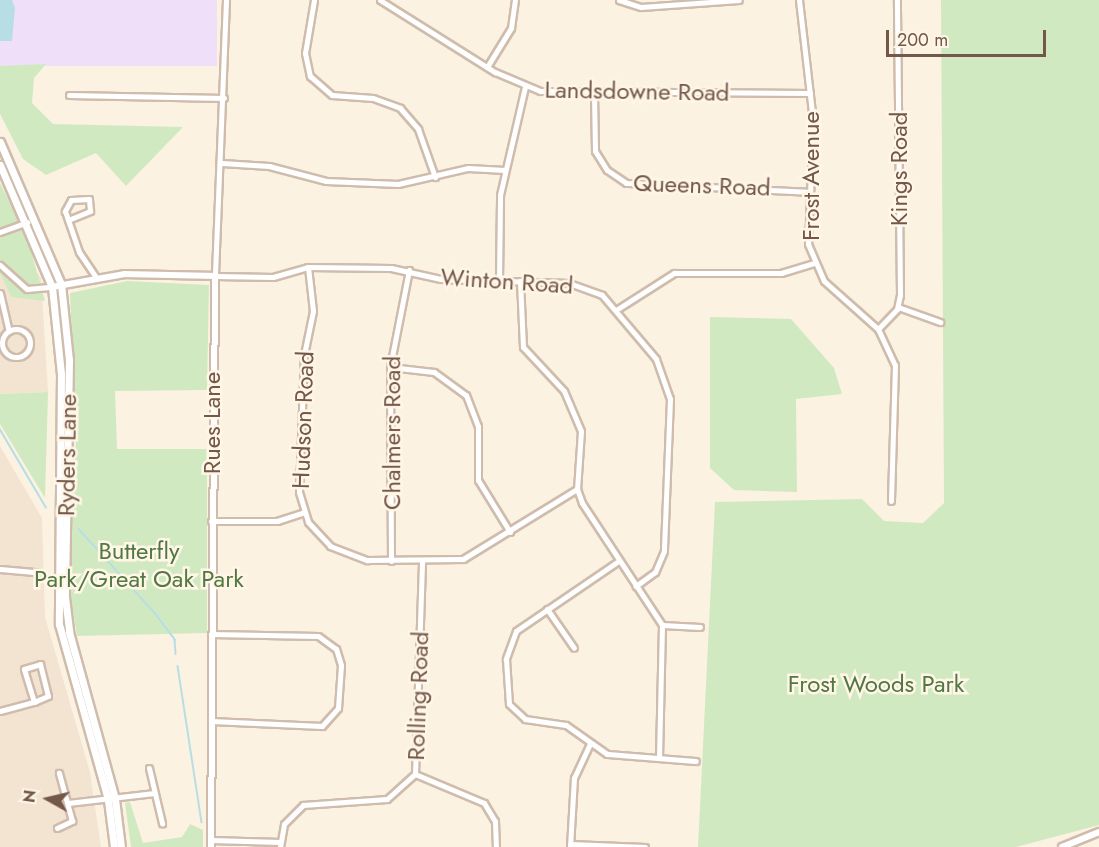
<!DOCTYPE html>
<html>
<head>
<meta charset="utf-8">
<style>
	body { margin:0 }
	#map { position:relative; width:1099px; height:847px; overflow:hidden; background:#fcf2e2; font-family:Jost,sans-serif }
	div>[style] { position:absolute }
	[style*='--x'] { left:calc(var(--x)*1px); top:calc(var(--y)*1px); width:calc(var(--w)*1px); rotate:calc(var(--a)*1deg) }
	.residential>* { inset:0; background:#f3e4d1 }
	.education>* { inset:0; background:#efdff8; transform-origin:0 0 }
	.green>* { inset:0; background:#d1e9c1 }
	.water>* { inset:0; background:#b7dee5 }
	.stream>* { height:1.5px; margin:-0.75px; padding:0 0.75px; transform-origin:0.75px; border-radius:0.75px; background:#b7dee5 }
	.roads { filter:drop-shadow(2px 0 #cfbcac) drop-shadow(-2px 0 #cfbcac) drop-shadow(0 2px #cfbcac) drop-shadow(0 -2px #cfbcac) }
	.minor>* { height:5px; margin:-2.5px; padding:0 2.5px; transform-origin:2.5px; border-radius:2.5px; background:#fff }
	.minor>.ring { margin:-2.5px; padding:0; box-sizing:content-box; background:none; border:5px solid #fff; border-radius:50% }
	.tertiary>* { height:6px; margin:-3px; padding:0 3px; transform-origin:3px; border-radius:3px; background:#fff }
	.secondary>* { height:7px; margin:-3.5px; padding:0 3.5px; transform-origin:3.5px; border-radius:3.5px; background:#fff }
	span { translate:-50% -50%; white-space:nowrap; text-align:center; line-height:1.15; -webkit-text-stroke:5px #fff6e8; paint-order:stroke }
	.street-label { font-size:24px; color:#735849 }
	.park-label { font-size:24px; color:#517842 }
	.north { position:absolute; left:18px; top:769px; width:60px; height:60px; -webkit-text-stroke:4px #fff6e8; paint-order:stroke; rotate:278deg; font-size:16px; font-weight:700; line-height:24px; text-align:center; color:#735849 }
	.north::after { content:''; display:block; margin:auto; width:21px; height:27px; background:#735849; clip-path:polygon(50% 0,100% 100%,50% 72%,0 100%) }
	.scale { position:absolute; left:886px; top:30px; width:160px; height:27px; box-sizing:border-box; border:3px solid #735849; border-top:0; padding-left:8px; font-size:18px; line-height:21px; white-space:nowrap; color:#735849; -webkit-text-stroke:4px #fff6e8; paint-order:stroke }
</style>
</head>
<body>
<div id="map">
	<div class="residential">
		<i style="clip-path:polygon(0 219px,41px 278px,48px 392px,0 394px)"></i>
		<i style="clip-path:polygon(0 446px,42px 518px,45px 617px,90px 772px,101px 847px,0 847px)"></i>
	</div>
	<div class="education">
		<i style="left:0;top:0;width:217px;height:66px"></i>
	</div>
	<div class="green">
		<i style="clip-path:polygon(941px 0,1099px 0,1099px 825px,1016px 847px,698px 847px,715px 502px,862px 499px,884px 521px,923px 523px,944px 503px)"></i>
		<i style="clip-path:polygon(46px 64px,34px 78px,32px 103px,53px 124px,183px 127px,126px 186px,96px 153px,46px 175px,23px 159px,0 114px,0 66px)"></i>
		<i style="clip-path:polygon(0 183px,27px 237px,45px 301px,11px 297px,0 273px)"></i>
		<i style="clip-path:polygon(127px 281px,209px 285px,207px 390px,115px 391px,117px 449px,207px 449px,207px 633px,77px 636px,69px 586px,76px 437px,70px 293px)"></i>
		<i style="clip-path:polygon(710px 317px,791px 319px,834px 368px,842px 394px,796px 399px,797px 492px,734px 490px,710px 468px)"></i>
		<i style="clip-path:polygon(48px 392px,45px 498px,0 424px,0 394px)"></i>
		<i style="clip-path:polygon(130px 802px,143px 843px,182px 837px,190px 824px,203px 830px,203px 847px,131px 847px,125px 803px)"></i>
	</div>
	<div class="water">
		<i style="clip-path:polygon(0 0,12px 0,15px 8px,12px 41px,0 41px)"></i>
	</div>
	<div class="stream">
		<i style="--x:0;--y:429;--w:91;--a:59.5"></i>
		<i style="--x:79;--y:529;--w:113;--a:47.9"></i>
		<i style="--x:155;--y:613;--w:34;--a:53"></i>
		<i style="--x:175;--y:640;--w:14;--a:86"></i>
		<i style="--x:178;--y:666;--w:158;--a:81.3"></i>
	</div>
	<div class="roads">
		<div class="minor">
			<i style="--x:226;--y:0;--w:276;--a:92.3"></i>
			<i style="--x:215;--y:276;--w:58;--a:1"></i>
			<i style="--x:273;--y:277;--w:36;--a:-16"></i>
			<i style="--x:308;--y:267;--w:83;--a:0.7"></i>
			<i style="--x:391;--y:268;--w:51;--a:12.4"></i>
			<i style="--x:441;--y:279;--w:128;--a:1.8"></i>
			<i style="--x:569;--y:283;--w:35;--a:20"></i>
			<i style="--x:602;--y:295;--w:84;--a:49.8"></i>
			<i style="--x:656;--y:359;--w:42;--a:70.7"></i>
			<i style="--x:670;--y:399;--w:152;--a:92.3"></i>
			<i style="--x:664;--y:551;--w:23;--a:113"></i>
			<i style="--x:655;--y:572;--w:24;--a:144"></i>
			<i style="--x:314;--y:0;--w:54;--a:99.6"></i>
			<i style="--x:305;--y:53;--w:24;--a:78"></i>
			<i style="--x:310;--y:76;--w:29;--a:41"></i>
			<i style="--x:332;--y:95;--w:41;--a:4.2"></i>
			<i style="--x:373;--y:98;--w:29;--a:20"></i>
			<i style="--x:400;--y:108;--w:28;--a:49"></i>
			<i style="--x:418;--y:129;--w:51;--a:70.5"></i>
			<i style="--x:380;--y:0;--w:136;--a:32.1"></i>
			<i style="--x:495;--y:72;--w:49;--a:22.9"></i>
			<i style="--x:540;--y:91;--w:270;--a:0.4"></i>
			<i style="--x:619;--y:0;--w:23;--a:18"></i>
			<i style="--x:641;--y:7;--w:98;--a:-4.1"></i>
			<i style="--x:799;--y:0;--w:122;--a:83.4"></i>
			<i style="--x:813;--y:121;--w:123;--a:92.3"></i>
			<i style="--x:808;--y:244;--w:40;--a:66.6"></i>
			<i style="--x:824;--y:281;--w:72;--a:41.6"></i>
			<i style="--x:878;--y:329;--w:40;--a:65"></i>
			<i style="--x:895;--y:365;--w:136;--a:91.7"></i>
			<i style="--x:487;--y:67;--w:46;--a:-58.4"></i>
			<i style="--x:511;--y:28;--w:28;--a:-82"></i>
			<i style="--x:594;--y:93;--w:58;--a:89"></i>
			<i style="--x:595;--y:151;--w:22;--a:58"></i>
			<i style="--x:607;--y:170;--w:23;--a:34"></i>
			<i style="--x:626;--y:183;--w:184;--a:2.8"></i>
			<i style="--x:69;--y:95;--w:155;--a:1.1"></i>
			<i style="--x:222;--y:163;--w:47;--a:3.7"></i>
			<i style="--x:269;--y:166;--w:59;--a:14.7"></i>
			<i style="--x:326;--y:181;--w:72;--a:2.4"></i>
			<i style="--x:398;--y:184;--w:72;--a:-12.9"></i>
			<i style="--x:468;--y:168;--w:37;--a:3"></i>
			<i style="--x:68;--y:220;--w:24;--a:-22"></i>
			<i style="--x:90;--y:211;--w:12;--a:-95"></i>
			<i style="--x:89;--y:199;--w:18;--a:177"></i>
			<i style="--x:71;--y:200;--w:13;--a:119"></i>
			<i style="--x:65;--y:211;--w:43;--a:71.1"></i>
			<i style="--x:79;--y:252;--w:30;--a:56"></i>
			<i style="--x:0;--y:232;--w:29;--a:-20"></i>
			<i style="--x:0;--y:265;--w:36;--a:42"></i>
			<i style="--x:27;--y:289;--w:25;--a:-5"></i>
			<i style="--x:308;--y:267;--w:44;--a:83.5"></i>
			<i style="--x:313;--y:311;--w:45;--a:101.6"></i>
			<i style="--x:304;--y:355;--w:137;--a:92.1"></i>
			<i style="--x:299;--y:492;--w:31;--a:73"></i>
			<i style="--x:308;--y:522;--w:33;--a:47"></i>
			<i style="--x:330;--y:546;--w:40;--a:21"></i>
			<i style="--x:367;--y:560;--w:96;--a:-0.6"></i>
			<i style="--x:463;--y:559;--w:134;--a:-31.6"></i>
			<i style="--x:499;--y:281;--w:86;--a:-89.3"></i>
			<i style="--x:500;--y:195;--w:111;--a:-77"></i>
			<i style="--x:520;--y:281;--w:66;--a:87.4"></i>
			<i style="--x:523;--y:347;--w:60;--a:47"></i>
			<i style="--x:564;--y:391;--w:43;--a:67"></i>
			<i style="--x:581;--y:431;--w:58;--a:93.9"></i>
			<i style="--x:577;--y:489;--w:15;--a:70"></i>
			<i style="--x:582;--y:503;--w:146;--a:56.7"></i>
			<i style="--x:662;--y:625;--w:133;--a:91.3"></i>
			<i style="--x:0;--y:293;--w:39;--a:77"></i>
			<i style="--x:898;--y:307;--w:45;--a:19.7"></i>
			<i style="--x:616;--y:310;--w:69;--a:-32.5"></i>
			<i style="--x:674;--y:273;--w:107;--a:0"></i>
			<i style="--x:781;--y:273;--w:34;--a:-17"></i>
			<i class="ring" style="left:2px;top:329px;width:23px;height:23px"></i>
			<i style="--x:878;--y:329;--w:28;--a:-46"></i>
			<i style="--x:897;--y:309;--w:14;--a:-78"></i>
			<i style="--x:900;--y:295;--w:295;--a:-90.6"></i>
			<i style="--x:390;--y:367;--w:44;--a:6.5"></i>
			<i style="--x:434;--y:372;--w:39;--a:36"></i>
			<i style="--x:466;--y:395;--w:33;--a:69"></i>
			<i style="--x:478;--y:426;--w:54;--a:90"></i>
			<i style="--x:478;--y:480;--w:61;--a:58.4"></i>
			<i style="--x:211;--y:521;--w:66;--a:0"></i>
			<i style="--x:277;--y:521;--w:28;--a:-18"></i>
			<i style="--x:391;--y:561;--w:194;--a:-90.3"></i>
			<i style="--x:390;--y:367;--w:99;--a:-78.9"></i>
			<i style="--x:617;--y:562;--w:122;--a:145.7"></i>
			<i style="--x:516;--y:631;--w:30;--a:110"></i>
			<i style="--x:506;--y:659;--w:45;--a:86.2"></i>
			<i style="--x:509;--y:704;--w:22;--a:43"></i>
			<i style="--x:525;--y:719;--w:41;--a:8.3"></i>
			<i style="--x:566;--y:725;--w:50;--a:35.3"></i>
			<i style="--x:607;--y:754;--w:89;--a:4.5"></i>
			<i style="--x:0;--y:569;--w:37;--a:5"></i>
			<i style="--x:547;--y:609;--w:47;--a:55.3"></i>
			<i style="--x:662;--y:625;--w:38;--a:3"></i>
			<i style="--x:40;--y:664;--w:33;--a:76"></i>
			<i style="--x:48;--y:696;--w:15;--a:157"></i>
			<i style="--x:34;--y:702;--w:34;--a:-107"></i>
			<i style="--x:24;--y:669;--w:17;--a:-17"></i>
			<i style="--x:0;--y:711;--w:35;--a:-15"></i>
			<i style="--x:211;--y:721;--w:111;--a:2.6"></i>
			<i style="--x:322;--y:726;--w:24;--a:-48"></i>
			<i style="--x:338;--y:708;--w:43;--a:-86"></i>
			<i style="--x:341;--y:665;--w:17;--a:-107"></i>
			<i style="--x:336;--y:649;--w:22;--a:-144"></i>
			<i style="--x:318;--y:636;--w:107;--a:-178.9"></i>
			<i style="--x:149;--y:768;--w:57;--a:76.7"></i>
			<i style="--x:415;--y:774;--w:75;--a:22.8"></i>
			<i style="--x:484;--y:803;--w:21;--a:59"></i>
			<i style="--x:495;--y:821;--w:26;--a:88"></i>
			<i style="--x:68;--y:803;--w:87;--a:-6.6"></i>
			<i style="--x:57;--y:828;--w:17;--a:-25"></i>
			<i style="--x:72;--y:821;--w:50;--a:-105.2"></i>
			<i style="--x:211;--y:840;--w:69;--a:1.7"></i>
			<i style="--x:570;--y:844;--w:75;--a:2.3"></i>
			<i style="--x:280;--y:847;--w:23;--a:-80"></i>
			<i style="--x:284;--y:824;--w:27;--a:-45"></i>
			<i style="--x:303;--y:805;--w:84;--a:-4.1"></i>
			<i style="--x:387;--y:799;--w:38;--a:-42"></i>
			<i style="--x:415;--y:774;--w:213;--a:-88.1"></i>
			<i style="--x:570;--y:847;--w:69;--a:-86.7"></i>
			<i style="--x:574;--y:778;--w:38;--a:-65"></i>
		</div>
		<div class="tertiary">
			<i style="--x:52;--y:287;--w:74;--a:-10.1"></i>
			<i style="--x:125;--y:274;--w:90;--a:1.3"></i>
			<i style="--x:215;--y:276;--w:571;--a:90.4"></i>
			<i style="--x:1062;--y:847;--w:40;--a:-22"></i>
		</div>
		<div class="secondary">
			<i style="--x:0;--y:142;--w:155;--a:66.8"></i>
			<i style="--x:61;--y:284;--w:76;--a:84"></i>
			<i style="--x:69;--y:360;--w:237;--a:91"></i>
			<i style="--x:65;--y:597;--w:35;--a:83"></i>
			<i style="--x:69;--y:632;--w:173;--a:74.6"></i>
			<i style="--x:115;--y:799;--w:48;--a:82.9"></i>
			<i style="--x:0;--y:165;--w:133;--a:66.9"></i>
			<i style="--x:52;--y:287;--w:87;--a:84.1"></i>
			<i style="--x:61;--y:374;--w:250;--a:90.5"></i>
			<i style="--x:59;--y:624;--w:183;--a:74.4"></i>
			<i style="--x:108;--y:800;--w:47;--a:82.7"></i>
		</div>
	</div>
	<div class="street-label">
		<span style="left:637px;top:91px;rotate:1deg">Landsdowne Road</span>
		<span style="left:899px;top:169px;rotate:-90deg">Kings Road</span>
		<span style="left:811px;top:176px;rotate:-90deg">Frost Avenue</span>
		<span style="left:702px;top:185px;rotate:2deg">Queens Road</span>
		<span style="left:507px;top:281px;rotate:4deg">Winton Road</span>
		<span style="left:303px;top:420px;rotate:-88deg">Hudson Road</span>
		<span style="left:212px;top:423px;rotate:-90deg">Rues Lane</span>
		<span style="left:392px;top:433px;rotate:-90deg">Chalmers Road</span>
		<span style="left:67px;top:455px;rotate:-89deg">Ryders Lane</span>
		<span style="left:418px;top:696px;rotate:-88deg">Rolling Road</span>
	</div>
	<div class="park-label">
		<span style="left:139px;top:565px">Butterfly<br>Park/Great Oak Park</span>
		<span style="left:876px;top:684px">Frost Woods Park</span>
	</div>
	<div class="north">N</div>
	<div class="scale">200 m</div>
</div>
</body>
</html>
